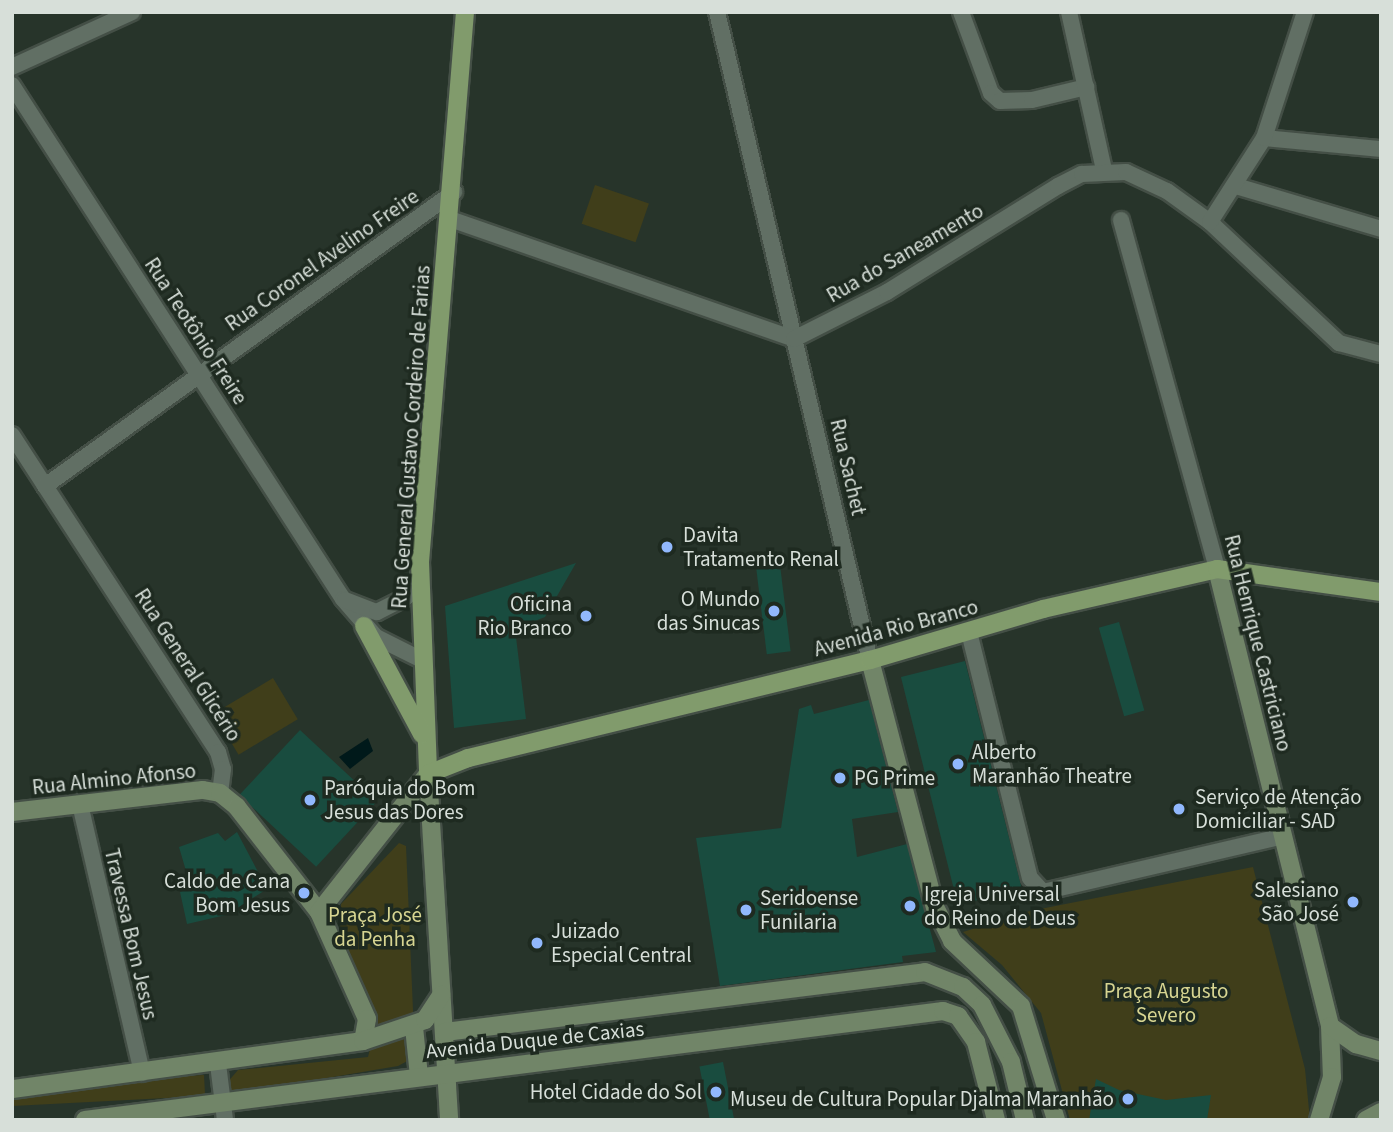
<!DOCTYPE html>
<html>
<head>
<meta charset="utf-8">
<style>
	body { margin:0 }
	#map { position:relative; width:1393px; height:1132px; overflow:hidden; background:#27342a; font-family:"Source Sans 3",sans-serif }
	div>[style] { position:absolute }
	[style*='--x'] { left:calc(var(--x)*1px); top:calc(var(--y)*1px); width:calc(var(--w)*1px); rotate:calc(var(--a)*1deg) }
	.green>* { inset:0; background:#403e1a; transform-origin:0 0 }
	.water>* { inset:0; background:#00191a }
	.building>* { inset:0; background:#194c3f; transform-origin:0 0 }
	.roads { filter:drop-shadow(2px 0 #444f46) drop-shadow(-2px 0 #444f46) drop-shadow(0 2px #444f46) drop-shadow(0 -2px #444f46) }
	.street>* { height:16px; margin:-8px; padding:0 8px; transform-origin:8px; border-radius:8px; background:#616f64 }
	.secondary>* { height:18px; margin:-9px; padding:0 9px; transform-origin:9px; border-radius:9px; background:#718568 }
	.primary>* { height:18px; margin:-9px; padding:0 9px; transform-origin:9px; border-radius:9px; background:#819b6c }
	.dots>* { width:19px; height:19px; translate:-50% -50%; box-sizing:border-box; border:4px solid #1e2a20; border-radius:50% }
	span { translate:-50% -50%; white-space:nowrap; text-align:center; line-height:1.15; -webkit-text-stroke:7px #1e2a20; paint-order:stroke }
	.street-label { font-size:21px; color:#d7dfd9 }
	.poi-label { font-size:21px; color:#d7dfd9 }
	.left { translate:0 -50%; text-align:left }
	.right { translate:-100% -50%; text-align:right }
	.park-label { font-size:21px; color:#d7d591 }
	.frame { position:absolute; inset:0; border:14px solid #d7dfd9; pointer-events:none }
</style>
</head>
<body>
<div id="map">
	<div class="green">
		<i style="left:595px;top:185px;width:57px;height:41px;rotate:19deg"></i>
		<i style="left:273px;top:678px;width:48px;height:69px;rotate:59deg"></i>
		<i style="clip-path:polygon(399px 843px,406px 846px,415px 1057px,398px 1066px,231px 1094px,226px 1084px,238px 1070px,368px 1057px,377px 1020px,340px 935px,341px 904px)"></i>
		<i style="clip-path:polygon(1253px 867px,1305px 1069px,1310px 1120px,1070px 1120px,1041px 1013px,1002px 965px,963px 932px,1030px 911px)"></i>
		<i style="left:204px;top:1075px;width:21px;height:193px;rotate:87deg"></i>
	</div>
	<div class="water">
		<i style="clip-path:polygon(368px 738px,373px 751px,350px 769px,339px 757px)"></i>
	</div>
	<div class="building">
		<i style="clip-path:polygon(576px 563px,545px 617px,515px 629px,526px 719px,454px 728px,445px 606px)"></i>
		<i style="left:780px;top:565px;width:87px;height:24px;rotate:83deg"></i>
		<i style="left:1119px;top:622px;width:92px;height:21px;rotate:74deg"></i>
		<i style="left:965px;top:661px;width:235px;height:66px;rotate:76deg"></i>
		<i style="clip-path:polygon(869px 700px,898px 812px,852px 819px,857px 857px,907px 844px,936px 952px,902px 956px,903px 962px,720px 986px,696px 838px,781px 828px,799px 709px,811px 705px,814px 714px)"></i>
		<i style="left:300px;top:730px;width:105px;height:89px;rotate:43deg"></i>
		<i style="clip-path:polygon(237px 832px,267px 889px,251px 899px,256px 908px,187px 924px,180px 892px,191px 888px,179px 847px,218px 833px,225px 841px)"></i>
		<i style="left:723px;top:1062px;width:59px;height:24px;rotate:79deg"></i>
		<i style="clip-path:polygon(1096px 1079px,1119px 1090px,1166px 1100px,1211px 1095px,1207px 1120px,1089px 1120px)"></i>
	</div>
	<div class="roads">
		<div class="street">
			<i style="--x:717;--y:12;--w:666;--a:76.72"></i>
			<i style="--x:961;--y:12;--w:86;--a:69.7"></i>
			<i style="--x:991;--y:93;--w:12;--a:42"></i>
			<i style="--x:1000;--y:101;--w:32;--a:-2"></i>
			<i style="--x:1032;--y:100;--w:56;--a:-13.5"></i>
			<i style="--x:1069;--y:12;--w:162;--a:77.5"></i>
			<i style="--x:12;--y:67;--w:132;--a:-24.6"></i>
			<i style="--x:12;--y:85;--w:611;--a:57.22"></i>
			<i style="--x:343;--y:599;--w:50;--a:49"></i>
			<i style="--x:376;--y:637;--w:49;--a:26.6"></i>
			<i style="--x:1264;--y:138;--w:118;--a:5.4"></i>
			<i style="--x:1236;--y:186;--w:151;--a:16.5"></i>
			<i style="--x:450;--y:219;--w:364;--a:19.2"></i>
			<i style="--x:794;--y:339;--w:104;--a:-26.8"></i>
			<i style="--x:887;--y:292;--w:201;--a:-31.8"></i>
			<i style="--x:1058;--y:186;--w:27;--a:-27"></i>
			<i style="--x:1082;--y:174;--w:44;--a:-2.6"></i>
			<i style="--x:1126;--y:172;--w:45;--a:24.9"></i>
			<i style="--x:1167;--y:191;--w:53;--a:35.8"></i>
			<i style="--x:1210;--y:222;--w:177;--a:43.2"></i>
			<i style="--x:1339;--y:343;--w:43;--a:14.7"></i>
			<i style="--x:1121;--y:220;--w:362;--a:74.6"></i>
			<i style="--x:1210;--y:222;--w:100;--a:-57.3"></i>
			<i style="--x:1264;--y:138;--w:133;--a:-72"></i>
			<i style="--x:12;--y:435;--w:378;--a:57"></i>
			<i style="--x:218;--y:752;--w:18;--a:74"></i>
			<i style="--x:223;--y:769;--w:24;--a:97"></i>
			<i style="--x:45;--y:486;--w:504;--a:-35.71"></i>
			<i style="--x:345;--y:600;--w:34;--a:21"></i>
			<i style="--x:377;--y:612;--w:33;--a:-27"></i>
			<i style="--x:406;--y:597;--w:23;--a:-52"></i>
			<i style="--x:969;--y:632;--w:253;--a:76.1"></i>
			<i style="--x:1030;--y:878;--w:19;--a:47"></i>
			<i style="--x:1043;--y:892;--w:246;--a:-13.1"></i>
			<i style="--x:80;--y:804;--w:276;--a:77"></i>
			<i style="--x:218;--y:1064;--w:56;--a:82.9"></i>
		</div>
		<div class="secondary">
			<i style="--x:1217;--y:569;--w:471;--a:76.1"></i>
			<i style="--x:1330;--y:1026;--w:51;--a:87.8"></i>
			<i style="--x:1332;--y:1077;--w:45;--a:106.8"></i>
			<i style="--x:870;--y:660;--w:255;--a:75.3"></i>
			<i style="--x:935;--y:907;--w:38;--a:63"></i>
			<i style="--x:952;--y:941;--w:95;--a:43.3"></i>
			<i style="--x:1021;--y:1006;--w:119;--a:72.9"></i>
			<i style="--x:428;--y:774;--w:347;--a:86.5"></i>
			<i style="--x:12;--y:812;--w:192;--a:-6.6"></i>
			<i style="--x:203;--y:790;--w:17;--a:10"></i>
			<i style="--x:220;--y:793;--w:22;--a:39"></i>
			<i style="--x:237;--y:807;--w:133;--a:52"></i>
			<i style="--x:319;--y:912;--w:117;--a:65.8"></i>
			<i style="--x:367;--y:1019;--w:22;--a:100"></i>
			<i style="--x:363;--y:1041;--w:354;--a:172.2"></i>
			<i style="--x:319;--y:912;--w:176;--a:-51.7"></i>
			<i style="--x:1330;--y:1026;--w:32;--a:35"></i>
			<i style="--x:1356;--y:1044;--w:26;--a:16"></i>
			<i style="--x:414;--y:1027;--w:49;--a:84.2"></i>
			<i style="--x:445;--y:1032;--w:484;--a:-7.1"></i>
			<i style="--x:925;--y:972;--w:41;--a:21.5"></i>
			<i style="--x:963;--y:987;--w:26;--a:43"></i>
			<i style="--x:982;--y:1005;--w:64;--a:63"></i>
			<i style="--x:1011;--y:1062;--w:60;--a:76.4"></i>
			<i style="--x:363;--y:1041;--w:65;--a:-18.7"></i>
			<i style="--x:425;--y:1020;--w:30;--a:-57"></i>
			<i style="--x:85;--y:1120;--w:865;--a:-7.24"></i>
			<i style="--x:943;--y:1011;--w:16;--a:18"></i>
			<i style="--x:958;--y:1016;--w:32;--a:55"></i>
			<i style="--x:976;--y:1042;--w:81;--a:75.6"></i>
			<i style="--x:1366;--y:1120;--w:17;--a:-28"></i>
		</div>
		<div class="primary">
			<i style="--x:465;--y:12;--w:552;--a:94.68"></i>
			<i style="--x:420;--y:562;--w:212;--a:87.8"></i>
			<i style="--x:428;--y:774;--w:43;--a:-21.8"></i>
			<i style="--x:468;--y:758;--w:414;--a:-13.7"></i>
			<i style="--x:870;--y:660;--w:180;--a:-16.4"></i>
			<i style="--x:1043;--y:609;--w:179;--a:-12.9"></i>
			<i style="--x:1217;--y:569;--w:166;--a:8"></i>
			<i style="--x:364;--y:626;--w:123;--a:61.8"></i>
		</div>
	</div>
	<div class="dots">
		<i style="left:667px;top:547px;background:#91b8fd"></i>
		<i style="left:774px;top:611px;background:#91b8fd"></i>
		<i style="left:586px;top:616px;background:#91b8fd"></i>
		<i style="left:958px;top:764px;background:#91b8fd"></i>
		<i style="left:840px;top:778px;background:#91b8fd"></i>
		<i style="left:310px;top:800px;background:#91b8fd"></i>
		<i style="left:1179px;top:809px;background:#91b8fd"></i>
		<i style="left:304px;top:893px;background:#91b8fd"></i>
		<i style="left:1353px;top:902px;background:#91b8fd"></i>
		<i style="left:910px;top:906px;background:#91b8fd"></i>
		<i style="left:746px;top:910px;background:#91b8fd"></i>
		<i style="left:537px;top:943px;background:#91b8fd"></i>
		<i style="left:716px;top:1092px;background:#91b8fd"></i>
		<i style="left:1128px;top:1099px;background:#91b8fd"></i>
	</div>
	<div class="street-label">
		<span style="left:905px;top:253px;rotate:-30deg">Rua do Saneamento</span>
		<span style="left:322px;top:260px;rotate:-35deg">Rua Coronel Avelino Freire</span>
		<span style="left:196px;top:331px;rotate:57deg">Rua Teotônio Freire</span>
		<span style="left:411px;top:437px;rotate:-86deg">Rua General Gustavo Cordeiro de Farias</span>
		<span style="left:848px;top:467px;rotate:77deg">Rua Sachet</span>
		<span style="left:896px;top:628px;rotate:-15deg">Avenida Rio Branco</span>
		<span style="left:1258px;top:643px;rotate:76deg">Rua Henrique Castriciano</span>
		<span style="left:188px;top:665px;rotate:57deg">Rua General Glicério</span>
		<span style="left:114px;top:779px;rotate:-6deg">Rua Almino Afonso</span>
		<span style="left:131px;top:934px;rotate:77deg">Travessa Bom Jesus</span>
		<span style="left:535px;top:1040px;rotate:-6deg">Avenida Duque de Caxias</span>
	</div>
	<div class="poi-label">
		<span class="left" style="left:683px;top:547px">Davita<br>Tratamento Renal</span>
		<span class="right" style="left:760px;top:611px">O Mundo<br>das Sinucas</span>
		<span class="right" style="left:572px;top:616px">Oficina<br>Rio Branco</span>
		<span class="left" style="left:972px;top:764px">Alberto<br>Maranhão Theatre</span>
		<span class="left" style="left:854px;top:778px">PG Prime</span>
		<span class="left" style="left:324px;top:800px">Paróquia do Bom<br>Jesus das Dores</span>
		<span class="left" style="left:1195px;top:809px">Serviço de Atenção<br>Domiciliar - SAD</span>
		<span class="right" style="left:290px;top:893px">Caldo de Cana<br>Bom Jesus</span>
		<span class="right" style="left:1339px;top:902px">Salesiano<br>São José</span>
		<span class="left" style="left:924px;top:906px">Igreja Universal<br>do Reino de Deus</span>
		<span class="left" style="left:760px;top:910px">Seridoense<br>Funilaria</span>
		<span class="left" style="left:551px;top:943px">Juizado<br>Especial Central</span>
		<span class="right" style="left:702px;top:1092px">Hotel Cidade do Sol</span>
		<span class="right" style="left:1114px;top:1099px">Museu de Cultura Popular Djalma Maranhão</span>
	</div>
	<div class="park-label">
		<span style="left:375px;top:927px">Praça José<br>da Penha</span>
		<span style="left:1166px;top:1003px">Praça Augusto<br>Severo</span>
	</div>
	<div class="frame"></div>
</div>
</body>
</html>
